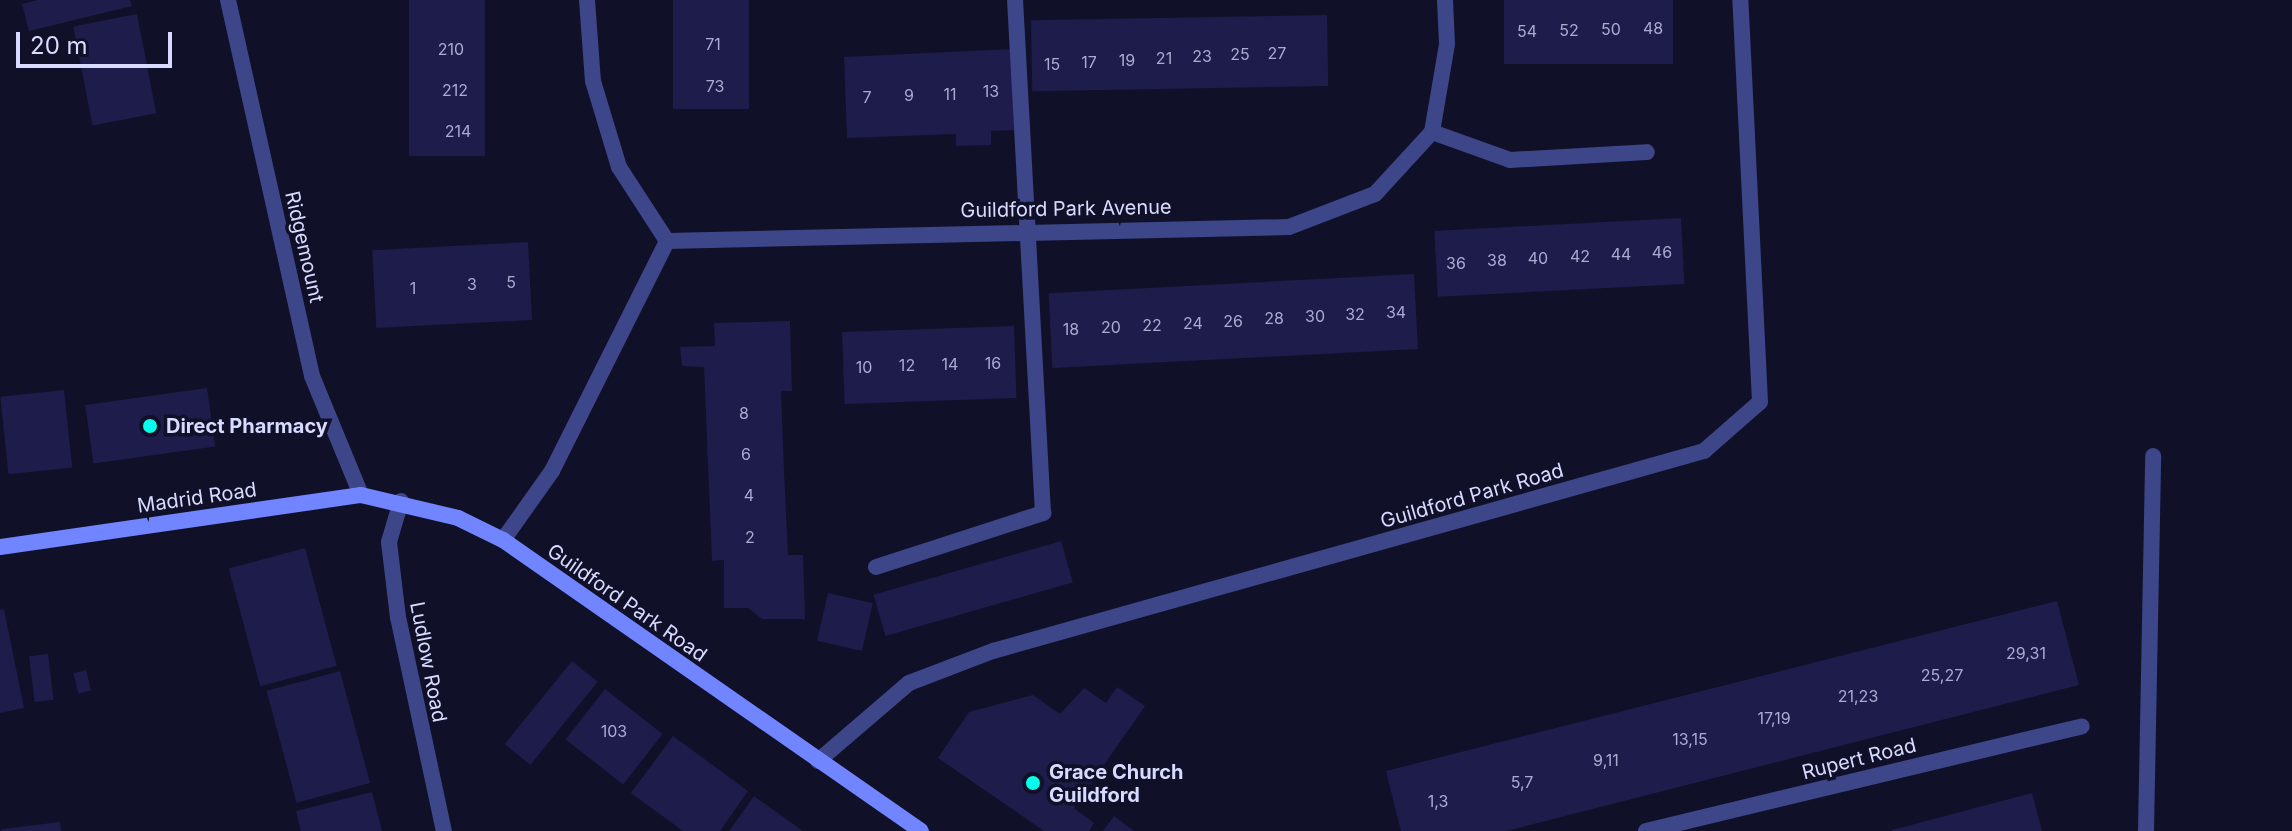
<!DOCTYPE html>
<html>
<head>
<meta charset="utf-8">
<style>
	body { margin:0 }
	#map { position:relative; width:2292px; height:831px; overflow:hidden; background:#101029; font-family:Inter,sans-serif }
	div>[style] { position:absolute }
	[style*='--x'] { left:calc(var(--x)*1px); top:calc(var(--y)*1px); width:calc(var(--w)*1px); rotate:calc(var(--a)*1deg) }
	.building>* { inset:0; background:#1e1c4a; transform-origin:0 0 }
	.lane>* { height:16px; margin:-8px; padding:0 8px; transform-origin:8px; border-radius:8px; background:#3c4688 }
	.street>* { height:16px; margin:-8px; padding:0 8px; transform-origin:8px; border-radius:8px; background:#3c4688 }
	.secondary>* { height:16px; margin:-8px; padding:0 8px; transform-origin:8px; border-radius:8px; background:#7085ff }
	.dots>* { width:22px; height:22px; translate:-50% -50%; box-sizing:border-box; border:4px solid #101029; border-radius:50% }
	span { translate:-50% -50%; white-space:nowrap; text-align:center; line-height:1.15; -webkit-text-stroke:7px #101029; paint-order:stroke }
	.number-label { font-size:16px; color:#aaabd2 }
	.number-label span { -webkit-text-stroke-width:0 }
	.street-label { font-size:20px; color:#d8dbff }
	.poi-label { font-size:20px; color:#d8dbff; font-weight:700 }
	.left { translate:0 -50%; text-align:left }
	.scale { position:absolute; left:16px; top:32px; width:156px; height:36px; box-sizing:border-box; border:4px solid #d8dbff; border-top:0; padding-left:10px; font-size:24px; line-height:28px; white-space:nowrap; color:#d8dbff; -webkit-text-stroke:6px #101029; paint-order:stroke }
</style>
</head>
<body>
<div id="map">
	<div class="building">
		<i style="clip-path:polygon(38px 0,130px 0,132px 6px,29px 31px,22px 4px)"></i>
		<i style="left:409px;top:0;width:76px;height:156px"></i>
		<i style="left:673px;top:0;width:76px;height:109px"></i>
		<i style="left:1504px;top:0;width:169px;height:64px"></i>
		<i style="left:137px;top:14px;width:101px;height:65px;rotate:79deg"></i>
		<i style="left:1327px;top:15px;width:71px;height:296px;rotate:89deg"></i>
		<i style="clip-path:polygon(1011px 49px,1014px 130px,991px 131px,991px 145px,956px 146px,956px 134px,847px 138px,844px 57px)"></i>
		<i style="left:1681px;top:218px;width:66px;height:247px;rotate:87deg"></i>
		<i style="left:528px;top:242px;width:78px;height:156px;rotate:87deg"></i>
		<i style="left:1414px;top:274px;width:75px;height:366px;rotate:87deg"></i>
		<i style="clip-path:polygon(790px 321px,792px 391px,781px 391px,784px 471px,788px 555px,803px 555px,805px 619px,762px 619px,748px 608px,724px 608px,724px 560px,712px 561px,704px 367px,682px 366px,680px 347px,715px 346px,714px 323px)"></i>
		<i style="left:1014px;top:326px;width:72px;height:172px;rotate:88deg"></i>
		<i style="left:207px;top:388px;width:59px;height:123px;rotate:82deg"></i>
		<i style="left:64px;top:390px;width:78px;height:64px;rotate:84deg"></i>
		<i style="left:1061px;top:541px;width:43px;height:195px;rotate:74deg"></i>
		<i style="left:305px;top:548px;width:122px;height:79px;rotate:75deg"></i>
		<i style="left:828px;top:593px;width:46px;height:49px;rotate:13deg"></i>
		<i style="clip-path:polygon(2057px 601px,2079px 685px,1506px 831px,1401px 831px,1386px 771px)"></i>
		<i style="clip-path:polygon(4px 609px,24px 708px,0 713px,0 610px)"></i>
		<i style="left:48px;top:654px;width:46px;height:19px;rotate:83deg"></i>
		<i style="left:572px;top:661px;width:33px;height:107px;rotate:39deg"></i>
		<i style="left:86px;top:670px;width:21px;height:13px;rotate:76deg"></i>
		<i style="left:340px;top:671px;width:116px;height:76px;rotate:75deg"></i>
		<i style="clip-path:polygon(1117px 687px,1145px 706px,1074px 808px,1094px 823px,1089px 831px,1044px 831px,938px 758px,969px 712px,1033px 695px,1060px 714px,1084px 688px,1106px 703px)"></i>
		<i style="left:605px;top:689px;width:73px;height:64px;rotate:38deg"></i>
		<i style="clip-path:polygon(673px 736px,748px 791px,720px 831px,683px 831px,631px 793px)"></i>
		<i style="clip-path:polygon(372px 792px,382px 831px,301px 831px,296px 811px)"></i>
		<i style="clip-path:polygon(2032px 793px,2042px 831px,1892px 831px,1892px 830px)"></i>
		<i style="clip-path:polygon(754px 796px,803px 831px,729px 831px)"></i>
		<i style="clip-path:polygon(1114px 816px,1134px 831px,1103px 831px)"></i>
		<i style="clip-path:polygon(60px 822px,61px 831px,2px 831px,2px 829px)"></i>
	</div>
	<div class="lane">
		<i style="--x:876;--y:567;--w:176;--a:-17.9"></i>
		<i style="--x:1043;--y:513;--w:514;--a:-93.12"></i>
		<i style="--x:2146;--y:831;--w:375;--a:-88.9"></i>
	</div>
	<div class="street">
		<i style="--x:228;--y:0;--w:385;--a:77.4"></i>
		<i style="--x:312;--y:376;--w:129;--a:67.6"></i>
		<i style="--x:587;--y:0;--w:81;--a:85.8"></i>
		<i style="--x:593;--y:81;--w:90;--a:73.2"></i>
		<i style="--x:619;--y:167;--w:88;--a:57"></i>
		<i style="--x:1432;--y:132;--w:83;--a:19.7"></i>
		<i style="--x:1510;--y:160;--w:137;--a:-3.3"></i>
		<i style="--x:667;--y:241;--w:622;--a:-1.29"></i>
		<i style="--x:1289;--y:227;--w:92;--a:-21"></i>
		<i style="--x:1375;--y:194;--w:84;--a:-47.4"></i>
		<i style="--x:1432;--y:132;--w:89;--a:-80.3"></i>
		<i style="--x:1447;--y:44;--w:44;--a:-92.6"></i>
		<i style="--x:401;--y:501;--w:43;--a:106.3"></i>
		<i style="--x:389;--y:542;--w:76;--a:83.2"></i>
		<i style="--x:398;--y:617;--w:219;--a:77.9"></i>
		<i style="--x:503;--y:540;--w:85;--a:-54.6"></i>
		<i style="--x:552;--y:471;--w:257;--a:-63.4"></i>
		<i style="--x:818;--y:761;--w:120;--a:-40.6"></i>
		<i style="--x:909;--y:683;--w:90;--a:-20.9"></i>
		<i style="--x:993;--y:651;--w:739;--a:-15.71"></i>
		<i style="--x:1704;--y:451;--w:74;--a:-41.2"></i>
		<i style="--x:1760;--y:402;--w:402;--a:-92.8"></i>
		<i style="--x:1646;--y:831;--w:448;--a:-13.5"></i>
	</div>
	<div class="secondary">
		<i style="--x:0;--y:547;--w:365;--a:-8.2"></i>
		<i style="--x:361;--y:495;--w:100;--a:13.3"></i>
		<i style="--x:458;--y:518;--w:50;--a:26.1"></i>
		<i style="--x:503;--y:540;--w:509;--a:34.84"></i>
	</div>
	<div class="dots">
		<i style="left:150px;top:426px;background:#05feec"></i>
		<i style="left:1033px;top:783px;background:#05feec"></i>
	</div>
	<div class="number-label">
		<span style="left:1653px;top:28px">48</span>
		<span style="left:1611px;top:29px">50</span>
		<span style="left:1569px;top:30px">52</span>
		<span style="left:1527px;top:31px">54</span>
		<span style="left:713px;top:44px">71</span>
		<span style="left:451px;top:49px">210</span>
		<span style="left:1277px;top:53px">27</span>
		<span style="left:1240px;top:54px">25</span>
		<span style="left:1202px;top:56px">23</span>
		<span style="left:1164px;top:58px">21</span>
		<span style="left:1127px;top:60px">19</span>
		<span style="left:1089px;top:62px">17</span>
		<span style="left:1052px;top:64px">15</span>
		<span style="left:715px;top:86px">73</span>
		<span style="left:455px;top:90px">212</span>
		<span style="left:991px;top:91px">13</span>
		<span style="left:950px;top:94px">11</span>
		<span style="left:909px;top:95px">9</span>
		<span style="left:867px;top:97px">7</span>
		<span style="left:458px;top:131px">214</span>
		<span style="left:1662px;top:252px">46</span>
		<span style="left:1621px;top:254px">44</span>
		<span style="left:1580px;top:256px">42</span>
		<span style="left:1538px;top:258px">40</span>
		<span style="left:1497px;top:260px">38</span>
		<span style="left:1456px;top:263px">36</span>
		<span style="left:511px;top:282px">5</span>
		<span style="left:472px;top:284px">3</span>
		<span style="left:413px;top:288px">1</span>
		<span style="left:1396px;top:312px">34</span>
		<span style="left:1355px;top:314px">32</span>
		<span style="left:1315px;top:316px">30</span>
		<span style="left:1274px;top:318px">28</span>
		<span style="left:1233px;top:321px">26</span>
		<span style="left:1193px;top:323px">24</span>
		<span style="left:1152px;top:325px">22</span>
		<span style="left:1111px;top:327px">20</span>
		<span style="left:1071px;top:329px">18</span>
		<span style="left:993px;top:363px">16</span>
		<span style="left:950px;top:364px">14</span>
		<span style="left:907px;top:365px">12</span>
		<span style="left:864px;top:367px">10</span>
		<span style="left:744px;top:413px">8</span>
		<span style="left:746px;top:454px">6</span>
		<span style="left:749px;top:495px">4</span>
		<span style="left:750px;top:537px">2</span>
		<span style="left:2026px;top:653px">29,31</span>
		<span style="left:1942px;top:675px">25,27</span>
		<span style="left:1858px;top:696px">21,23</span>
		<span style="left:1774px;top:718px">17,19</span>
		<span style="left:614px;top:731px">103</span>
		<span style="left:1690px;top:739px">13,15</span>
		<span style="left:1606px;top:760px">9,11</span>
		<span style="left:1522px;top:782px">5,7</span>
		<span style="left:1438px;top:801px">1,3</span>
	</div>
	<div class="street-label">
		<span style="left:1066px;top:209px;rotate:-1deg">Guildford Park Avenue</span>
		<span style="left:304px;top:247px;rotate:77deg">Ridgemount</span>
		<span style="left:1472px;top:496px;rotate:-16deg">Guildford Park Road</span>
		<span style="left:197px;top:498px;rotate:-8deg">Madrid Road</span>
		<span style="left:627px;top:603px;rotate:35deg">Guildford Park Road</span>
		<span style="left:428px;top:662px;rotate:79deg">Ludlow Road</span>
		<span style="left:1859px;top:759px;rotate:-14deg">Rupert Road</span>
	</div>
	<div class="poi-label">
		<span class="left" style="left:166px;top:426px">Direct Pharmacy</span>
		<span class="left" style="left:1049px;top:784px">Grace Church<br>Guildford</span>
	</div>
	<div class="scale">20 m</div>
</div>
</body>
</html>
